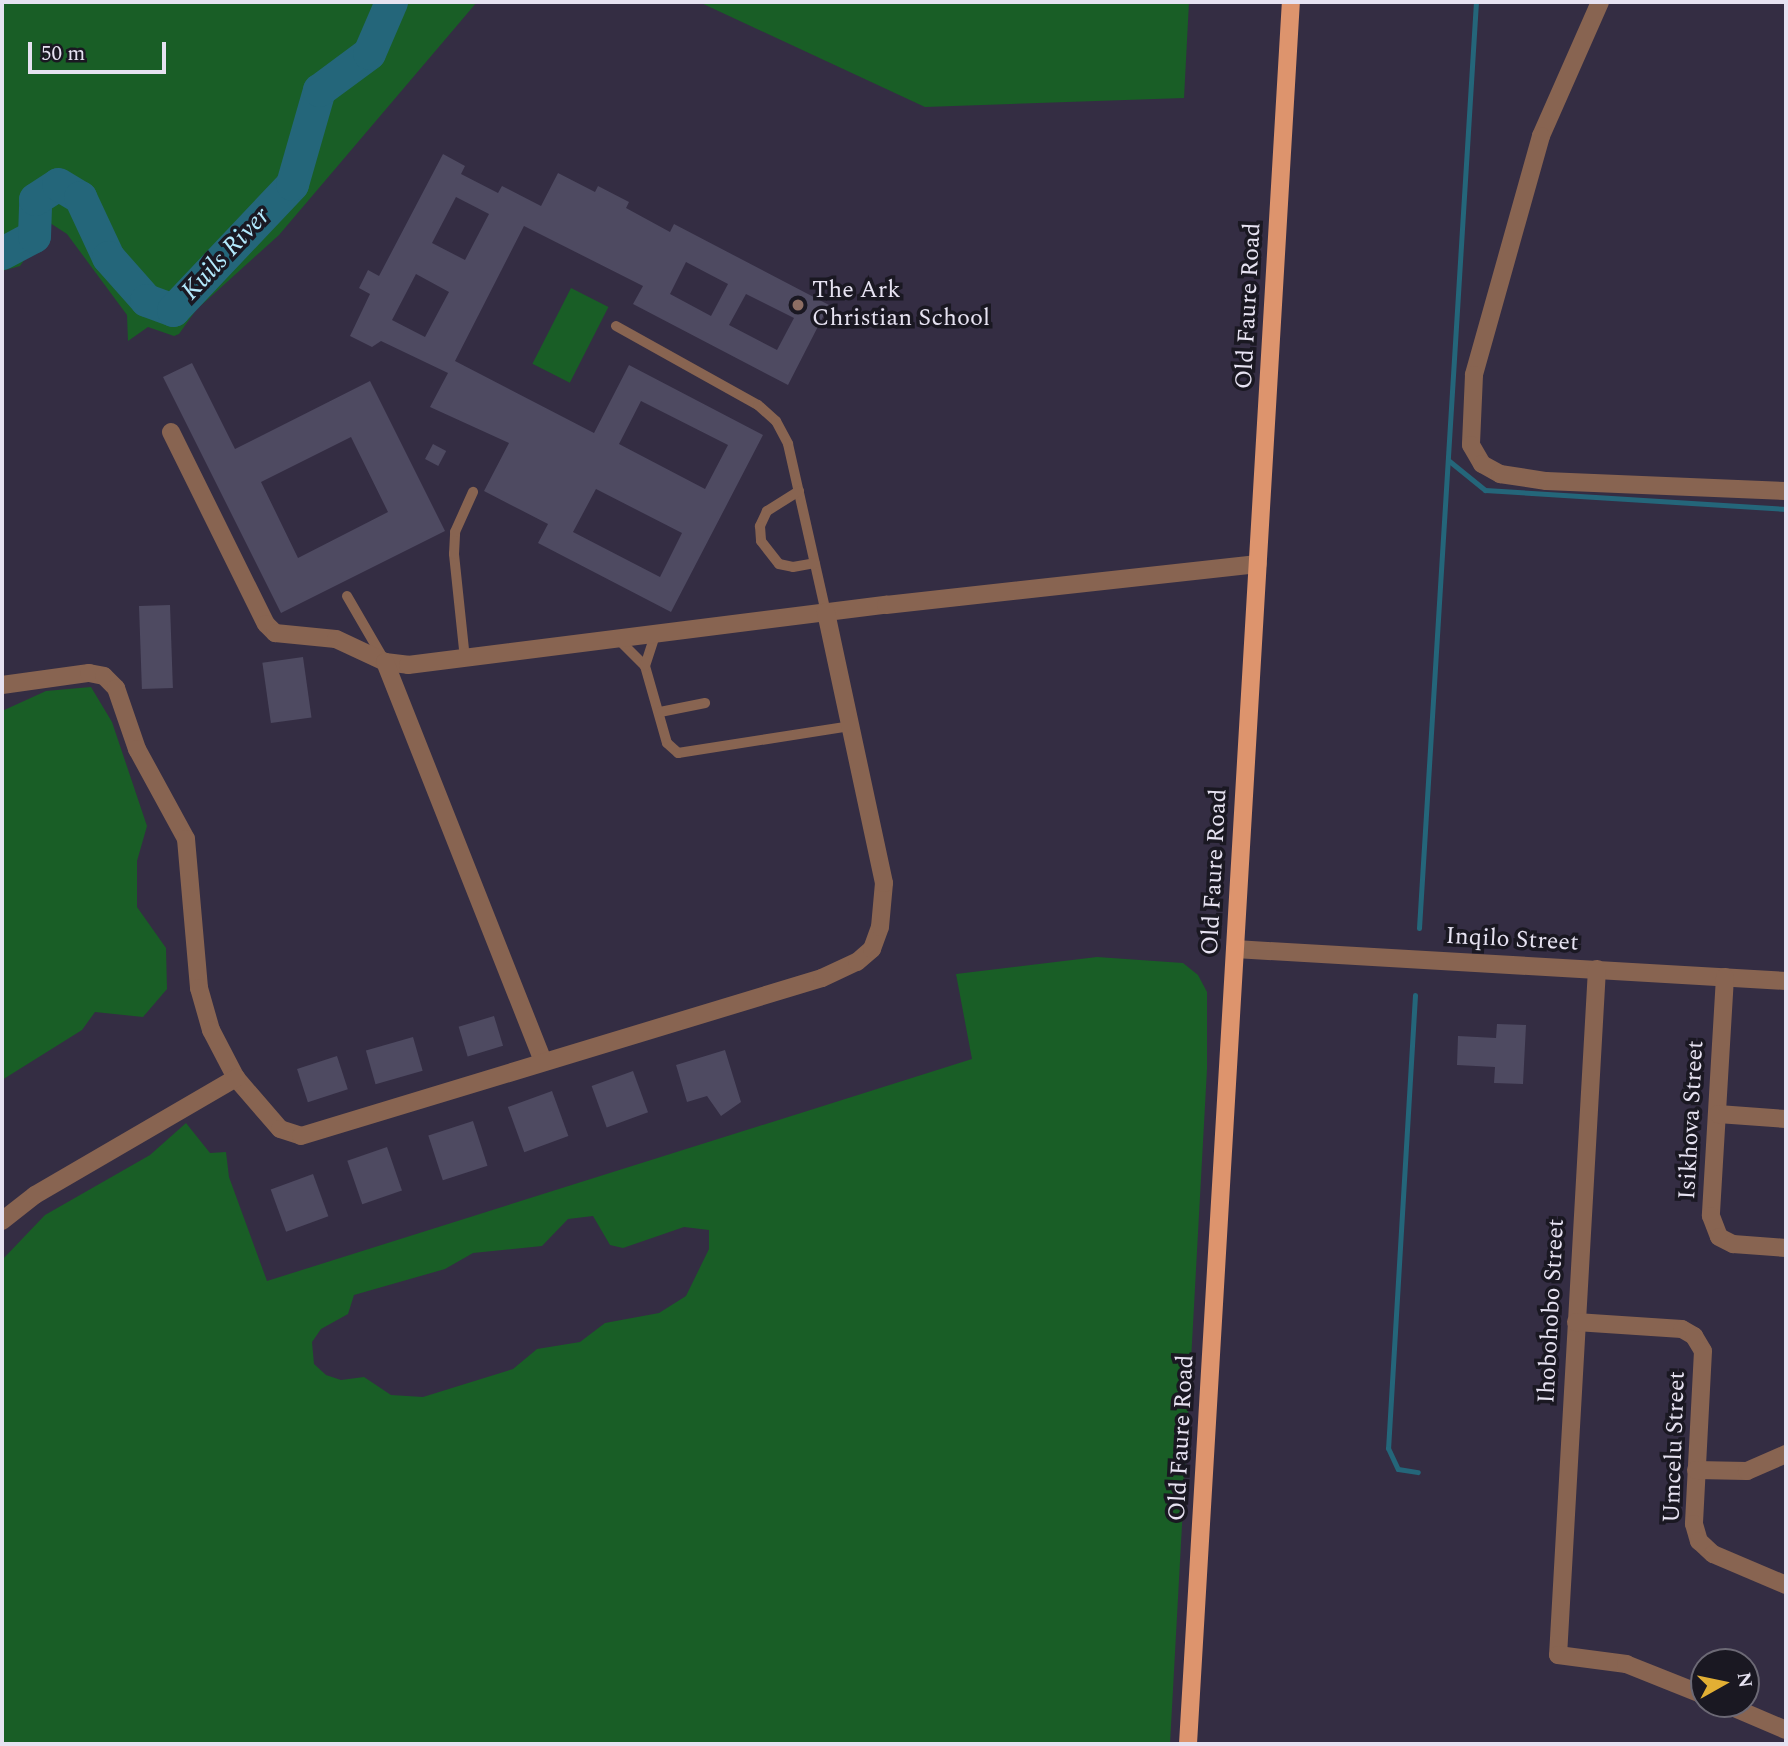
<!DOCTYPE html>
<html>
<head>
<meta charset="utf-8">
<style>
	body { margin:0 }
	#map { position:relative; width:1788px; height:1746px; overflow:hidden; background:#342d43; font-family:Spectral,serif }
	div>[style] { position:absolute }
	[style*='--x'] { left:calc(var(--x)*1px); top:calc(var(--y)*1px); width:calc(var(--w)*1px); rotate:calc(var(--a)*1deg) }
	.green>* { inset:0; background:#195e26; transform-origin:0 0 }
	.stream>* { height:5px; margin:-2.5px; padding:0 2.5px; transform-origin:2.5px; border-radius:2.5px; background:#24667a }
	.river>* { height:33px; margin:-16.5px; padding:0 16.5px; transform-origin:16.5px; border-radius:16.5px; background:#24667a }
	.building>* { inset:0; background:#4e4a61; transform-origin:0 0 }
	.lane>* { height:10px; margin:-5px; padding:0 5px; transform-origin:5px; border-radius:5px; background:#886451 }
	.street>* { height:18px; margin:-9px; padding:0 9px; transform-origin:9px; border-radius:9px; background:#886451 }
	.primary>* { height:18px; margin:-9px; padding:0 9px; transform-origin:9px; border-radius:9px; background:#dd946d }
	.dots>* { width:19px; height:19px; translate:-50% -50%; box-sizing:border-box; border:4px solid #1a1822; border-radius:50% }
	span { translate:-50% -50%; white-space:nowrap; text-align:center; line-height:1.15; -webkit-text-stroke:7px #1a1822; paint-order:stroke }
	.poi-label { font-size:24px; color:#e6e2f1 }
	.left { translate:0 -50%; text-align:left }
	.street-label { font-size:24px; color:#e6e2f1 }
	.water-label { font-size:26px; color:#b3e9fc; font-style:italic }
	.frame { position:absolute; inset:0; border:4px solid #e6e2f1; pointer-events:none }
	.north { position:absolute; left:1690px; top:1648px; width:70px; height:70px; box-sizing:border-box; background:#1a1822; border:2px solid #6c6975; border-radius:50%; rotate:81deg; font-size:19px; font-weight:700; line-height:28px; text-align:center; color:#e6e2f1 }
	.north::after { content:''; display:block; margin:auto; width:24px; height:32px; background:#e2af34; clip-path:polygon(50% 0,100% 100%,50% 72%,0 100%) }
	.scale { position:absolute; left:28px; top:42px; width:138px; height:32px; box-sizing:border-box; border:4px solid #e6e2f1; border-top:0; padding-left:9px; font-size:21px; line-height:24px; white-space:nowrap; color:#e6e2f1; -webkit-text-stroke:5px #1a1822; paint-order:stroke }
</style>
</head>
<body>
<div id="map">
	<div class="green">
		<i style="clip-path:polygon(2px 2px,477px 2px,279px 235px,196px 310px,179px 334px,174px 336px,148px 327px,128px 341px,127px 315px,67px 234px,50px 223px,20px 266px,2px 271px)"></i>
		<i style="clip-path:polygon(699px 2px,1189px 2px,1184px 98px,925px 107px)"></i>
		<i style="left:571px;top:288px;width:42px;height:85px;rotate:27deg"></i>
		<i style="clip-path:polygon(91px 687px,112px 722px,147px 826px,137px 861px,137px 907px,166px 948px,167px 989px,143px 1017px,95px 1012px,82px 1030px,2px 1080px,2px 711px,46px 691px)"></i>
		<i style="clip-path:polygon(evenodd,1097px 957px,1183px 963px,1198px 975px,1207px 992px,1207px 1069px,1170px 1744px,2px 1744px,2px 1260px,45px 1215px,150px 1155px,186px 1123px,210px 1153px,226px 1152px,229px 1177px,267px 1281px,972px 1059px,956px 974px,1097px 957px,593px 1216px,610px 1245px,623px 1248px,684px 1227px,709px 1230px,709px 1249px,686px 1296px,659px 1313px,605px 1323px,580px 1342px,537px 1349px,513px 1369px,423px 1397px,391px 1395px,364px 1377px,341px 1380px,326px 1375px,314px 1364px,312px 1342px,321px 1329px,348px 1314px,354px 1295px,445px 1269px,473px 1253px,542px 1246px,568px 1219px,593px 1216px)"></i>
	</div>
	<div class="stream">
		<i style="--x:1448;--y:460;--w:48;--a:39"></i>
		<i style="--x:1485;--y:490;--w:302;--a:3.6"></i>
		<i style="--x:1419;--y:928;--w:928;--a:-86.48"></i>
		<i style="--x:1415;--y:995;--w:454;--a:93.4"></i>
		<i style="--x:1388;--y:1448;--w:23;--a:65"></i>
		<i style="--x:1398;--y:1469;--w:20;--a:9"></i>
	</div>
	<div class="river">
		<i style="--x:2;--y:253;--w:36;--a:-28"></i>
		<i style="--x:34;--y:236;--w:37;--a:-88"></i>
		<i style="--x:35;--y:199;--w:27;--a:-33"></i>
		<i style="--x:58;--y:184;--w:26;--a:31"></i>
		<i style="--x:80;--y:197;--w:66;--a:65"></i>
		<i style="--x:108;--y:257;--w:57;--a:48.5"></i>
		<i style="--x:146;--y:300;--w:29;--a:20"></i>
		<i style="--x:173;--y:310;--w:173;--a:-46.6"></i>
		<i style="--x:292;--y:184;--w:98;--a:-74"></i>
		<i style="--x:319;--y:90;--w:62;--a:-36.5"></i>
		<i style="--x:369;--y:53;--w:56;--a:-66.7"></i>
	</div>
	<div class="building">
		<i style="clip-path:polygon(evenodd,443px 154px,465px 166px,461px 174px,498px 193px,502px 186px,541px 206px,558px 173px,595px 192px,598px 186px,629px 202px,626px 208px,670px 232px,674px 224px,829px 305px,788px 385px,633px 304px,643px 286px,524px 226px,455px 361px,594px 433px,629px 365px,763px 435px,671px 612px,538px 543px,548px 524px,484px 491px,509px 443px,430px 407px,448px 373px,381px 341px,372px 347px,350px 336px,370px 294px,359px 288px,368px 270px,379px 276px,443px 154px,456px 197px,489px 214px,465px 260px,432px 243px,456px 197px,443px 154px,686px 262px,728px 284px,711px 316px,670px 294px,686px 262px,443px 154px,416px 274px,449px 292px,425px 337px,392px 320px,416px 274px,443px 154px,746px 294px,794px 318px,777px 350px,729px 325px,746px 294px,443px 154px,641px 401px,728px 445px,705px 489px,619px 444px,641px 401px,443px 154px,596px 489px,682px 533px,660px 577px,573px 532px,596px 489px)"></i>
		<i style="clip-path:polygon(evenodd,192px 363px,235px 449px,370px 381px,445px 531px,281px 613px,163px 377px,192px 363px,351px 437px,388px 512px,298px 558px,261px 482px,351px 437px)"></i>
		<i style="left:433px;top:444px;width:15px;height:17px;rotate:28deg"></i>
		<i style="left:170px;top:605px;width:83px;height:31px;rotate:88deg"></i>
		<i style="left:303px;top:657px;width:61px;height:41px;rotate:82deg"></i>
		<i style="left:494px;top:1016px;width:31px;height:37px;rotate:73deg"></i>
		<i style="clip-path:polygon(1497px 1024px,1526px 1025px,1523px 1084px,1494px 1083px,1495px 1067px,1457px 1065px,1458px 1036px,1496px 1038px)"></i>
		<i style="left:413px;top:1037px;width:35px;height:49px;rotate:74deg"></i>
		<i style="clip-path:polygon(725px 1050px,741px 1102px,721px 1116px,707px 1096px,687px 1102px,676px 1065px)"></i>
		<i style="left:337px;top:1056px;width:35px;height:42px;rotate:72deg"></i>
		<i style="left:633px;top:1071px;width:44px;height:44px;rotate:70deg"></i>
		<i style="left:552px;top:1091px;width:48px;height:47px;rotate:70deg"></i>
		<i style="left:473px;top:1121px;width:47px;height:47px;rotate:72deg"></i>
		<i style="left:387px;top:1147px;width:46px;height:42px;rotate:71deg"></i>
		<i style="left:313px;top:1174px;width:45px;height:45px;rotate:70deg"></i>
	</div>
	<div class="lane">
		<i style="--x:616;--y:326;--w:162;--a:29.1"></i>
		<i style="--x:758;--y:405;--w:24;--a:42"></i>
		<i style="--x:776;--y:421;--w:26;--a:62"></i>
		<i style="--x:788;--y:444;--w:172;--a:77.3"></i>
		<i style="--x:799;--y:491;--w:38;--a:148"></i>
		<i style="--x:767;--y:511;--w:17;--a:115"></i>
		<i style="--x:760;--y:526;--w:15;--a:86"></i>
		<i style="--x:761;--y:541;--w:29;--a:52"></i>
		<i style="--x:779;--y:564;--w:14;--a:12"></i>
		<i style="--x:793;--y:567;--w:22;--a:-10"></i>
		<i style="--x:347;--y:596;--w:72;--a:59.9"></i>
		<i style="--x:620;--y:641;--w:35;--a:45"></i>
		<i style="--x:645;--y:666;--w:80;--a:74.1"></i>
		<i style="--x:667;--y:743;--w:15;--a:42"></i>
		<i style="--x:678;--y:753;--w:174;--a:-8.9"></i>
		<i style="--x:465;--y:659;--w:106;--a:-96"></i>
		<i style="--x:454;--y:554;--w:22;--a:-87"></i>
		<i style="--x:455;--y:532;--w:44;--a:-65.8"></i>
		<i style="--x:645;--y:666;--w:33;--a:-72"></i>
		<i style="--x:660;--y:712;--w:46;--a:-11.3"></i>
	</div>
	<div class="street">
		<i style="--x:1600;--y:2;--w:146;--a:113.8"></i>
		<i style="--x:1541;--y:136;--w:248;--a:105.7"></i>
		<i style="--x:1474;--y:375;--w:70;--a:92.5"></i>
		<i style="--x:1471;--y:445;--w:22;--a:60"></i>
		<i style="--x:1482;--y:464;--w:21;--a:29"></i>
		<i style="--x:1500;--y:474;--w:47;--a:8.7"></i>
		<i style="--x:1546;--y:481;--w:240;--a:2.4"></i>
		<i style="--x:171;--y:432;--w:214;--a:63.7"></i>
		<i style="--x:266;--y:624;--w:13;--a:45"></i>
		<i style="--x:275;--y:633;--w:61;--a:5.6"></i>
		<i style="--x:336;--y:639;--w:54;--a:25.1"></i>
		<i style="--x:385;--y:662;--w:23;--a:7"></i>
		<i style="--x:408;--y:665;--w:482;--a:-7.2"></i>
		<i style="--x:886;--y:605;--w:374;--a:-6.3"></i>
		<i style="--x:385;--y:662;--w:429;--a:68.4"></i>
		<i style="--x:2;--y:685;--w:88;--a:-7.9"></i>
		<i style="--x:89;--y:673;--w:15;--a:11"></i>
		<i style="--x:104;--y:676;--w:17;--a:45"></i>
		<i style="--x:116;--y:688;--w:65;--a:71"></i>
		<i style="--x:137;--y:749;--w:102;--a:61.4"></i>
		<i style="--x:186;--y:839;--w:150;--a:85"></i>
		<i style="--x:199;--y:988;--w:44;--a:74.1"></i>
		<i style="--x:211;--y:1030;--w:54;--a:62.5"></i>
		<i style="--x:236;--y:1078;--w:67;--a:49.2"></i>
		<i style="--x:280;--y:1129;--w:22;--a:18"></i>
		<i style="--x:301;--y:1136;--w:544;--a:-16.87"></i>
		<i style="--x:822;--y:978;--w:38;--a:-25"></i>
		<i style="--x:857;--y:962;--w:20;--a:-41"></i>
		<i style="--x:872;--y:949;--w:23;--a:-70"></i>
		<i style="--x:880;--y:927;--w:44;--a:-84.8"></i>
		<i style="--x:884;--y:883;--w:277;--a:-102.1"></i>
		<i style="--x:1235;--y:949;--w:552;--a:3.32"></i>
		<i style="--x:1597;--y:969;--w:687;--a:93.25"></i>
		<i style="--x:1558;--y:1655;--w:69;--a:7.5"></i>
		<i style="--x:1626;--y:1664;--w:84;--a:21.7"></i>
		<i style="--x:1725;--y:977;--w:239;--a:93.4"></i>
		<i style="--x:1711;--y:1216;--w:22;--a:69"></i>
		<i style="--x:1719;--y:1237;--w:16;--a:27"></i>
		<i style="--x:1733;--y:1244;--w:53;--a:4.3"></i>
		<i style="--x:1718;--y:1114;--w:68;--a:4.2"></i>
		<i style="--x:2;--y:1221;--w:42;--a:-38.2"></i>
		<i style="--x:35;--y:1195;--w:233;--a:-30.2"></i>
		<i style="--x:1576;--y:1322;--w:106;--a:3.8"></i>
		<i style="--x:1682;--y:1329;--w:14;--a:30"></i>
		<i style="--x:1694;--y:1336;--w:17;--a:59"></i>
		<i style="--x:1703;--y:1351;--w:173;--a:93"></i>
		<i style="--x:1694;--y:1524;--w:18;--a:74"></i>
		<i style="--x:1699;--y:1541;--w:19;--a:43"></i>
		<i style="--x:1713;--y:1554;--w:79;--a:23"></i>
		<i style="--x:1696;--y:1470;--w:51;--a:1.1"></i>
		<i style="--x:1747;--y:1471;--w:43;--a:-23.6"></i>
		<i style="--x:1725;--y:1704;--w:66;--a:23.1"></i>
	</div>
	<div class="primary">
		<i style="--x:1188;--y:1744;--w:1745;--a:-86.62"></i>
	</div>
	<div class="dots">
		<i style="left:798px;top:305px;background:#8d6e63"></i>
	</div>
	<div class="poi-label">
		<span class="left" style="left:812px;top:305px">The Ark<br>Christian School</span>
	</div>
	<div class="street-label">
		<span style="left:1249px;top:306px;rotate:-87deg">Old Faure Road</span>
		<span style="left:1215px;top:872px;rotate:-87deg">Old Faure Road</span>
		<span style="left:1512px;top:940px;rotate:3deg">Inqilo Street</span>
		<span style="left:1692px;top:1120px;rotate:-87deg">Isikhova Street</span>
		<span style="left:1552px;top:1311px;rotate:-87deg">Ihobohobo Street</span>
		<span style="left:1182px;top:1438px;rotate:-87deg">Old Faure Road</span>
		<span style="left:1675px;top:1447px;rotate:-88deg">Umcelu Street</span>
	</div>
	<div class="water-label">
		<span style="left:226px;top:254px;rotate:-47deg">Kuils River</span>
	</div>
	<div class="frame"></div>
	<div class="north">N</div>
	<div class="scale">50 m</div>
</div>
</body>
</html>
